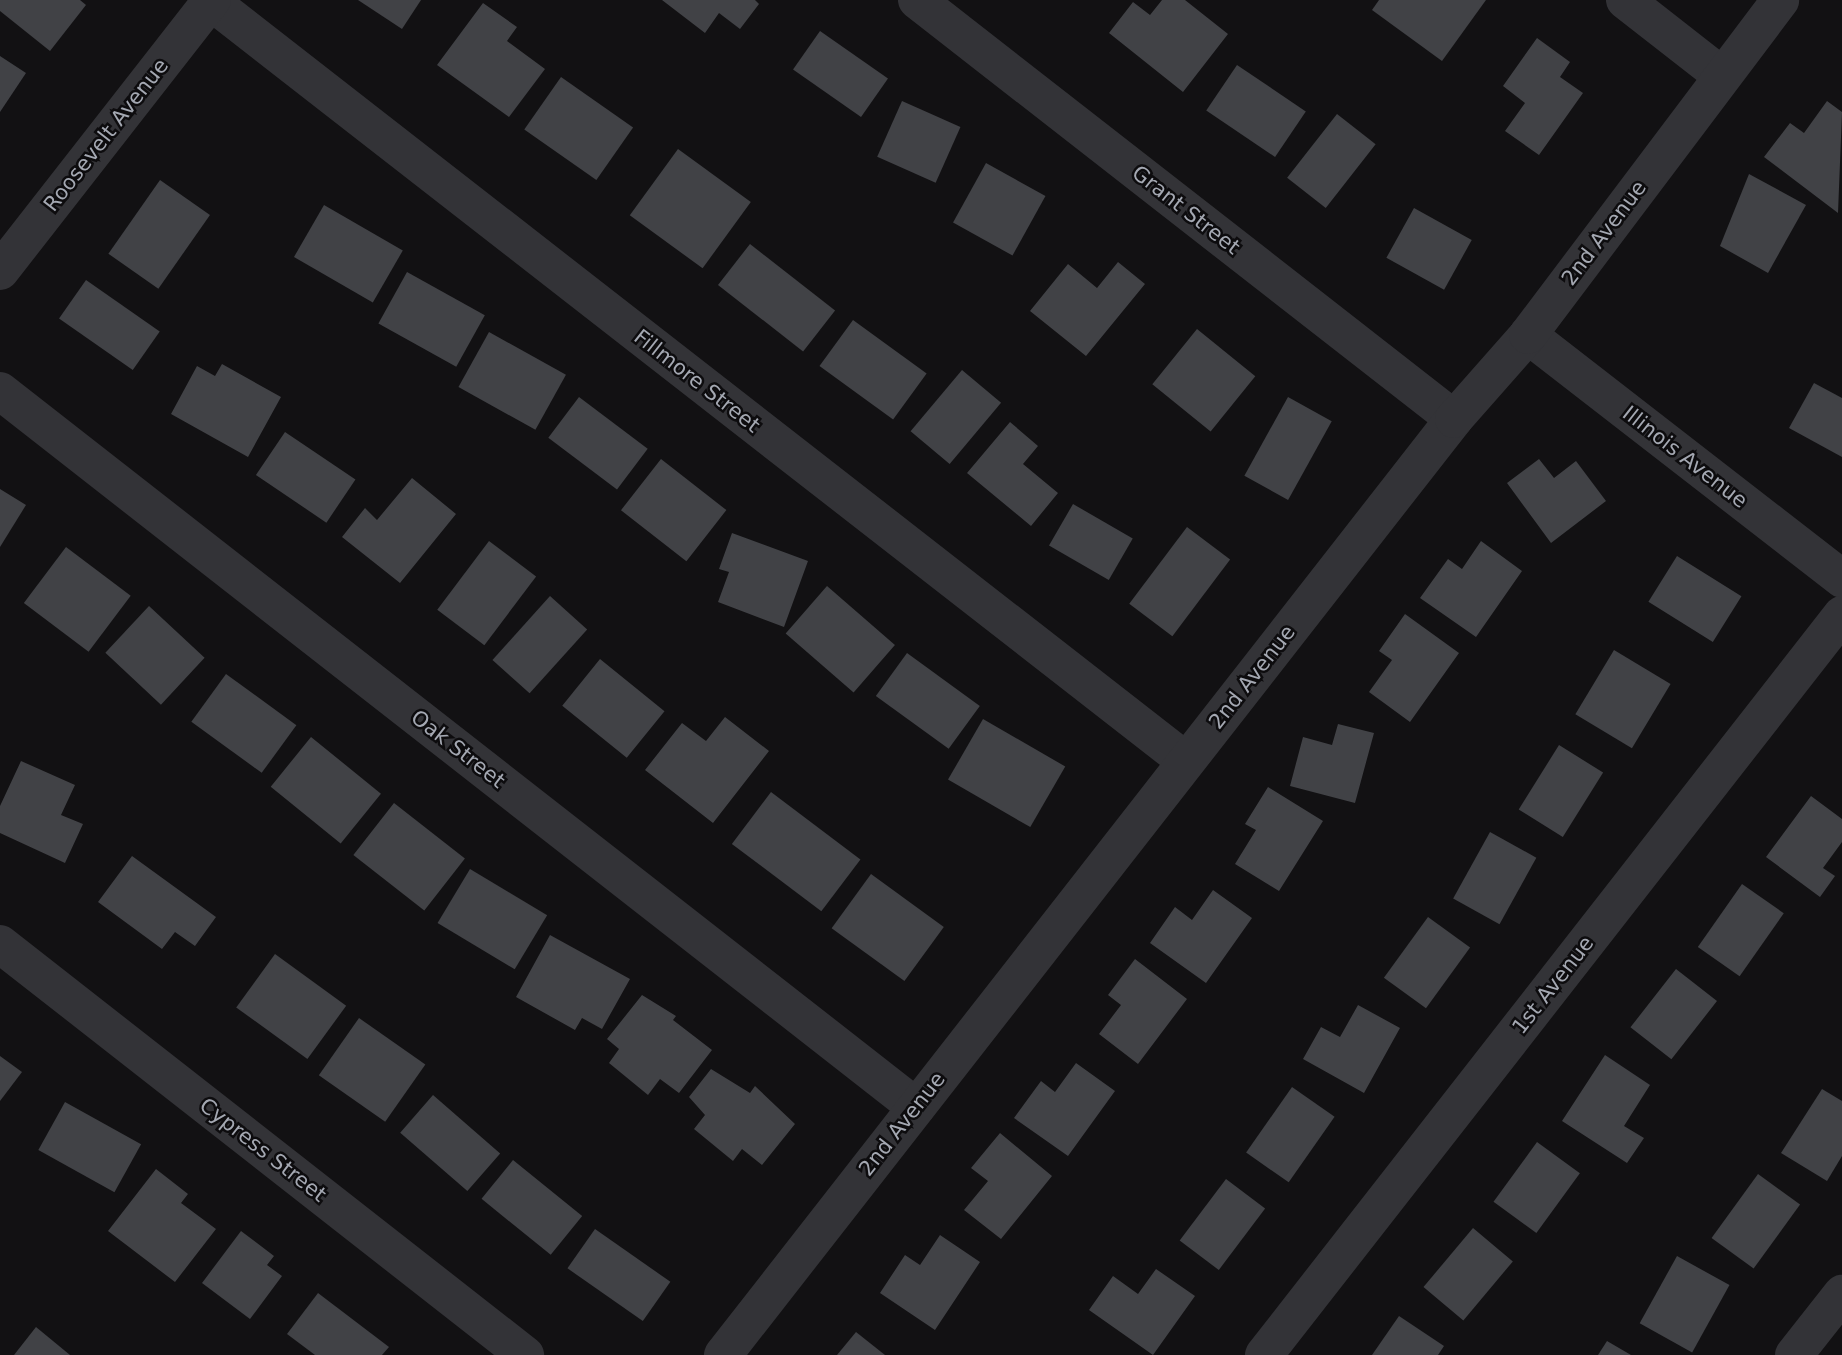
<!DOCTYPE html>
<html>
<head>
<meta charset="utf-8">
<style>
	body { margin:0 }
	#map { position:relative; width:1842px; height:1355px; overflow:hidden; background:#121113; font-family:"DejaVu Sans",sans-serif }
	div>[style] { position:absolute }
	[style*='--x'] { left:calc(var(--x)*1px); top:calc(var(--y)*1px); width:calc(var(--w)*1px); rotate:calc(var(--a)*1deg) }
	.building>* { inset:0; background:#414246; transform-origin:0 0 }
	.minor>* { height:38px; margin:-19px; padding:0 19px; transform-origin:19px; border-radius:19px; background:#333337 }
	span { translate:-50% -50%; white-space:nowrap; text-align:center; line-height:1.15; -webkit-text-stroke:5px #0d0c0e; paint-order:stroke }
	.street-label { font-size:21px; color:#a4a8b2 }
</style>
</head>
<body>
<div id="map">
	<div class="building">
		<i style="clip-path:polygon(0 0,80px 0,86px 5px,50px 51px,0 11px)"></i>
		<i style="clip-path:polygon(358px 0,421px 0,402px 29px)"></i>
		<i style="clip-path:polygon(662px 0,755px 0,759px 4px,740px 29px,719px 13px,705px 33px)"></i>
		<i style="clip-path:polygon(1162px 0,1185px 0,1228px 34px,1183px 92px,1109px 33px,1133px 2px,1150px 15px)"></i>
		<i style="clip-path:polygon(1379px 0,1486px 0,1442px 61px,1372px 10px)"></i>
		<i style="clip-path:polygon(483px 3px,517px 27px,507px 41px,545px 69px,509px 117px,437px 65px)"></i>
		<i style="left:820px;top:31px;width:83px;height:47px;rotate:35deg"></i>
		<i style="clip-path:polygon(1537px 38px,1570px 62px,1560px 77px,1583px 93px,1539px 155px,1505px 131px,1525px 103px,1503px 86px)"></i>
		<i style="clip-path:polygon(0 56px,26px 73px,0 112px)"></i>
		<i style="left:1237px;top:65px;width:83px;height:55px;rotate:34deg"></i>
		<i style="left:561px;top:77px;width:88px;height:64px;rotate:35deg"></i>
		<i style="left:902px;top:101px;width:64px;height:61px;rotate:24deg"></i>
		<i style="clip-path:polygon(1827px 101px,1842px 112px,1838px 213px,1764px 157px,1790px 123px,1804px 133px)"></i>
		<i style="left:1337px;top:114px;width:49px;height:81px;rotate:38deg"></i>
		<i style="left:678px;top:149px;width:90px;height:82px;rotate:36deg"></i>
		<i style="left:986px;top:163px;width:68px;height:68px;rotate:29deg"></i>
		<i style="clip-path:polygon(1749px 174px,1806px 205px,1768px 273px,1720px 246px)"></i>
		<i style="left:160px;top:180px;width:61px;height:90px;rotate:35deg"></i>
		<i style="left:324px;top:205px;width:91px;height:60px;rotate:30deg"></i>
		<i style="left:1414px;top:208px;width:66px;height:57px;rotate:29deg"></i>
		<i style="left:750px;top:244px;width:108px;height:52px;rotate:38deg"></i>
		<i style="clip-path:polygon(1118px 262px,1145px 284px,1086px 356px,1030px 311px,1068px 264px,1097px 288px)"></i>
		<i style="left:407px;top:272px;width:89px;height:59px;rotate:29deg"></i>
		<i style="left:86px;top:280px;width:90px;height:47px;rotate:35deg"></i>
		<i style="left:853px;top:320px;width:91px;height:57px;rotate:36deg"></i>
		<i style="left:1197px;top:329px;width:75px;height:71px;rotate:39deg"></i>
		<i style="left:489px;top:332px;width:88px;height:63px;rotate:29deg"></i>
		<i style="clip-path:polygon(222px 364px,281px 397px,248px 457px,171px 414px,197px 366px,215px 376px)"></i>
		<i style="left:962px;top:370px;width:51px;height:80px;rotate:40deg"></i>
		<i style="clip-path:polygon(1814px 383px,1842px 398px,1842px 457px,1789px 428px)"></i>
		<i style="left:579px;top:397px;width:86px;height:51px;rotate:37deg"></i>
		<i style="left:1288px;top:397px;width:50px;height:90px;rotate:29deg"></i>
		<i style="clip-path:polygon(1010px 422px,1038px 446px,1023px 464px,1058px 493px,1031px 526px,967px 473px)"></i>
		<i style="left:285px;top:432px;width:85px;height:52px;rotate:34deg"></i>
		<i style="left:661px;top:459px;width:83px;height:65px;rotate:38deg"></i>
		<i style="clip-path:polygon(1539px 459px,1554px 478px,1576px 461px,1606px 501px,1551px 543px,1507px 483px)"></i>
		<i style="clip-path:polygon(412px 478px,456px 514px,400px 583px,342px 537px,365px 508px,377px 520px)"></i>
		<i style="clip-path:polygon(0 489px,26px 505px,0 547px)"></i>
		<i style="left:1073px;top:504px;width:69px;height:48px;rotate:30deg"></i>
		<i style="left:1187px;top:527px;width:54px;height:96px;rotate:37deg"></i>
		<i style="clip-path:polygon(732px 533px,808px 561px,784px 627px,718px 602px,729px 572px,719px 569px)"></i>
		<i style="left:489px;top:541px;width:59px;height:86px;rotate:37deg"></i>
		<i style="clip-path:polygon(1481px 541px,1522px 571px,1476px 637px,1420px 598px,1448px 559px,1462px 569px)"></i>
		<i style="left:66px;top:547px;width:81px;height:70px;rotate:37deg"></i>
		<i style="left:1677px;top:556px;width:76px;height:54px;rotate:32deg"></i>
		<i style="left:827px;top:586px;width:90px;height:63px;rotate:41deg"></i>
		<i style="left:550px;top:596px;width:50px;height:86px;rotate:42deg"></i>
		<i style="left:149px;top:606px;width:76px;height:64px;rotate:43deg"></i>
		<i style="clip-path:polygon(1405px 614px,1459px 653px,1410px 722px,1369px 692px,1392px 660px,1379px 651px)"></i>
		<i style="left:1614px;top:650px;width:66px;height:75px;rotate:31deg"></i>
		<i style="left:907px;top:653px;width:90px;height:53px;rotate:36deg"></i>
		<i style="left:600px;top:659px;width:83px;height:60px;rotate:39deg"></i>
		<i style="left:226px;top:674px;width:87px;height:59px;rotate:36deg"></i>
		<i style="clip-path:polygon(725px 717px,769px 751px,713px 823px,645px 770px,682px 723px,706px 741px)"></i>
		<i style="left:983px;top:719px;width:95px;height:70px;rotate:30deg"></i>
		<i style="clip-path:polygon(1338px 724px,1374px 733px,1355px 803px,1290px 786px,1303px 737px,1332px 745px)"></i>
		<i style="left:311px;top:737px;width:90px;height:64px;rotate:39deg"></i>
		<i style="left:1559px;top:745px;width:52px;height:76px;rotate:32deg"></i>
		<i style="clip-path:polygon(21px 761px,75px 785px,61px 815px,83px 824px,65px 863px,0 833px,0 806px)"></i>
		<i style="clip-path:polygon(1268px 787px,1323px 821px,1279px 891px,1235px 864px,1256px 830px,1245px 824px)"></i>
		<i style="left:771px;top:792px;width:112px;height:65px;rotate:37deg"></i>
		<i style="clip-path:polygon(1811px 796px,1842px 819px,1842px 842px,1823px 868px,1835px 876px,1820px 897px,1766px 857px)"></i>
		<i style="left:394px;top:803px;width:90px;height:66px;rotate:38deg"></i>
		<i style="left:1490px;top:832px;width:53px;height:76px;rotate:29deg"></i>
		<i style="clip-path:polygon(132px 856px,216px 917px,195px 946px,175px 932px,162px 949px,98px 902px)"></i>
		<i style="left:470px;top:869px;width:90px;height:63px;rotate:31deg"></i>
		<i style="left:871px;top:874px;width:90px;height:67px;rotate:36deg"></i>
		<i style="left:1742px;top:884px;width:51px;height:77px;rotate:35deg"></i>
		<i style="clip-path:polygon(1213px 890px,1252px 918px,1206px 983px,1150px 943px,1175px 907px,1192px 920px)"></i>
		<i style="left:1428px;top:917px;width:52px;height:75px;rotate:36deg"></i>
		<i style="clip-path:polygon(550px 935px,630px 979px,602px 1029px,582px 1018px,575px 1030px,516px 997px)"></i>
		<i style="left:275px;top:954px;width:88px;height:66px;rotate:36deg"></i>
		<i style="clip-path:polygon(1135px 959px,1187px 999px,1138px 1064px,1099px 1034px,1121px 1005px,1108px 995px)"></i>
		<i style="left:1676px;top:969px;width:52px;height:74px;rotate:38deg"></i>
		<i style="clip-path:polygon(642px 995px,676px 1016px,673px 1020px,712px 1050px,679px 1093px,660px 1079px,648px 1095px,609px 1063px,619px 1049px,607px 1039px)"></i>
		<i style="clip-path:polygon(1358px 1005px,1400px 1028px,1364px 1093px,1303px 1059px,1321px 1027px,1340px 1037px)"></i>
		<i style="left:359px;top:1018px;width:81px;height:70px;rotate:35deg"></i>
		<i style="clip-path:polygon(1605px 1055px,1650px 1085px,1624px 1126px,1644px 1138px,1627px 1163px,1562px 1121px)"></i>
		<i style="clip-path:polygon(0 1056px,22px 1072px,0 1101px)"></i>
		<i style="clip-path:polygon(1076px 1063px,1115px 1091px,1068px 1156px,1014px 1118px,1041px 1081px,1055px 1092px)"></i>
		<i style="clip-path:polygon(711px 1069px,750px 1093px,755px 1086px,795px 1124px,762px 1165px,742px 1149px,733px 1161px,694px 1129px,705px 1115px,689px 1097px)"></i>
		<i style="left:1292px;top:1087px;width:52px;height:80px;rotate:35deg"></i>
		<i style="clip-path:polygon(1822px 1089px,1842px 1101px,1842px 1156px,1827px 1181px,1781px 1153px)"></i>
		<i style="left:433px;top:1095px;width:89px;height:50px;rotate:41deg"></i>
		<i style="left:65px;top:1102px;width:87px;height:55px;rotate:29deg"></i>
		<i style="clip-path:polygon(1000px 1133px,1052px 1176px,1001px 1239px,964px 1210px,988px 1181px,971px 1168px)"></i>
		<i style="left:1537px;top:1142px;width:53px;height:74px;rotate:36deg"></i>
		<i style="left:513px;top:1160px;width:89px;height:50px;rotate:39deg"></i>
		<i style="clip-path:polygon(156px 1169px,188px 1194px,181px 1203px,216px 1229px,175px 1282px,108px 1231px)"></i>
		<i style="left:1758px;top:1174px;width:52px;height:79px;rotate:36deg"></i>
		<i style="left:1226px;top:1179px;width:49px;height:77px;rotate:37deg"></i>
		<i style="left:1473px;top:1228px;width:52px;height:77px;rotate:40deg"></i>
		<i style="left:595px;top:1229px;width:92px;height:48px;rotate:35deg"></i>
		<i style="clip-path:polygon(241px 1231px,274px 1256px,267px 1265px,282px 1276px,250px 1319px,202px 1283px)"></i>
		<i style="clip-path:polygon(940px 1235px,980px 1262px,935px 1330px,880px 1293px,905px 1255px,920px 1265px)"></i>
		<i style="left:1677px;top:1256px;width:60px;height:77px;rotate:29deg"></i>
		<i style="clip-path:polygon(1156px 1269px,1195px 1296px,1153px 1355px,1089px 1310px,1113px 1276px,1138px 1294px)"></i>
		<i style="clip-path:polygon(318px 1293px,389px 1347px,382px 1355px,315px 1355px,287px 1334px)"></i>
		<i style="clip-path:polygon(1399px 1316px,1444px 1346px,1438px 1355px,1372px 1355px)"></i>
		<i style="clip-path:polygon(36px 1327px,70px 1355px,14px 1355px)"></i>
		<i style="clip-path:polygon(856px 1332px,885px 1355px,837px 1355px)"></i>
		<i style="clip-path:polygon(1607px 1341px,1631px 1355px,1598px 1355px)"></i>
	</div>
	<div class="minor">
		<i style="--x:209;--y:0;--w:1238;--a:37.92"></i>
		<i style="--x:917;--y:0;--w:681;--a:37.96"></i>
		<i style="--x:1625;--y:0;--w:122;--a:38"></i>
		<i style="--x:0;--y:271;--w:344;--a:-52"></i>
		<i style="--x:1528;--y:335;--w:398;--a:37.8"></i>
		<i style="--x:0;--y:391;--w:1163;--a:38.01"></i>
		<i style="--x:0;--y:944;--w:667;--a:38.06"></i>
		<i style="--x:723;--y:1355;--w:1188;--a:-52.01"></i>
		<i style="--x:1454;--y:419;--w:112;--a:-48.6"></i>
		<i style="--x:1528;--y:335;--w:419;--a:-53"></i>
		<i style="--x:1264;--y:1355;--w:939;--a:-52.01"></i>
		<i style="--x:1794;--y:1355;--w:78;--a:-51.8"></i>
	</div>
	<div class="street-label">
		<span style="left:106px;top:135px;rotate:-52deg">Roosevelt Avenue</span>
		<span style="left:1186px;top:210px;rotate:38deg">Grant Street</span>
		<span style="left:1604px;top:233px;rotate:-53deg">2nd Avenue</span>
		<span style="left:697px;top:381px;rotate:38deg">Fillmore Street</span>
		<span style="left:1685px;top:457px;rotate:38deg">Illinois Avenue</span>
		<span style="left:1252px;top:677px;rotate:-52deg">2nd Avenue</span>
		<span style="left:458px;top:749px;rotate:38deg">Oak Street</span>
		<span style="left:1553px;top:985px;rotate:-52deg">1st Avenue</span>
		<span style="left:902px;top:1124px;rotate:-52deg">2nd Avenue</span>
		<span style="left:263px;top:1150px;rotate:38deg">Cypress Street</span>
	</div>
</div>
</body>
</html>
